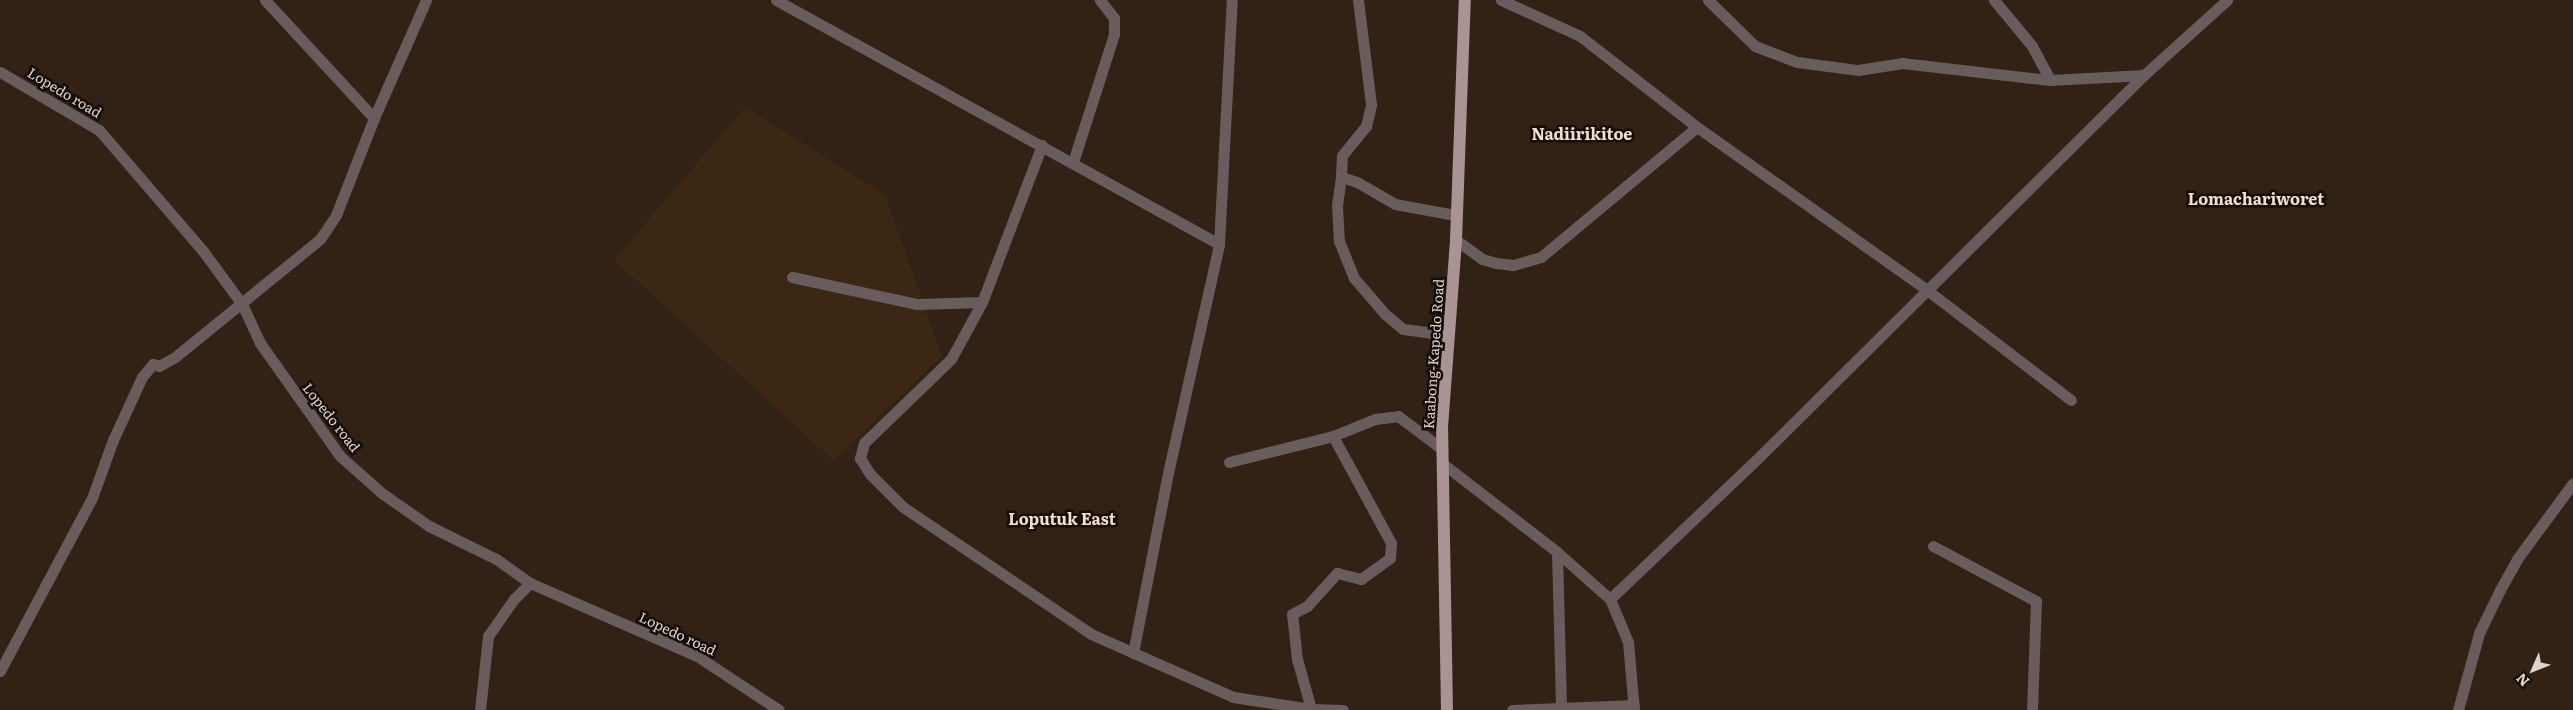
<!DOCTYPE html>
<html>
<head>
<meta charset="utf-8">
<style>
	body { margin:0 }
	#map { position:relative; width:2573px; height:710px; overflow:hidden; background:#312215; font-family:Literata,serif }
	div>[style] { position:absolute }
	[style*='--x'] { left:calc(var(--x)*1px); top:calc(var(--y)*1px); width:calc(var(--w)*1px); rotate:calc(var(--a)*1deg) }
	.built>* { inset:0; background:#3c2715 }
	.minor>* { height:11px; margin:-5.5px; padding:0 5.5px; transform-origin:5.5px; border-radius:5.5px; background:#685c5d }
	.major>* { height:12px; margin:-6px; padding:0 6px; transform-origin:6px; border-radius:6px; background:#aa9394 }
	span { translate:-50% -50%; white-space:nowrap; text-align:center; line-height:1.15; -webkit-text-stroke:5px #140d07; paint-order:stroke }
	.street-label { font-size:14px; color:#dfd4cc }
	.quarter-label { font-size:16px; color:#f4dfcd; font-weight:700 }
	.north { position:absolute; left:2508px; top:645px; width:50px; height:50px; -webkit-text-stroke:4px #140d07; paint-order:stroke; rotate:226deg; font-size:14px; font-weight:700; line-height:20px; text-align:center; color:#dfd4cc }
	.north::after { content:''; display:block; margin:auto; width:18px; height:22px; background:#dfd4cc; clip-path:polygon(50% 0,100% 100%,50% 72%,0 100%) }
</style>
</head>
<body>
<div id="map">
	<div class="built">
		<i style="clip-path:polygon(745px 107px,885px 195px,942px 356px,834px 461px,614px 260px)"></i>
	</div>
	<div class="minor">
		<i style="--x:265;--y:0;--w:161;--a:47.3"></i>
		<i style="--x:776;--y:0;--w:506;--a:28.85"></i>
		<i style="--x:1358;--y:0;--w:106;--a:82.9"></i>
		<i style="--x:1371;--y:105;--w:22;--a:103"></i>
		<i style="--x:1366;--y:126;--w:38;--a:129"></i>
		<i style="--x:1342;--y:156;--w:21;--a:93"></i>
		<i style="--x:1341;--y:177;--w:17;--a:17"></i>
		<i style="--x:1357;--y:182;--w:44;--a:30.1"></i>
		<i style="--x:1395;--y:204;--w:61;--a:10.4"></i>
		<i style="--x:1501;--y:0;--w:87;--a:24.5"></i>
		<i style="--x:1580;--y:36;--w:148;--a:37.9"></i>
		<i style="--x:1697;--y:127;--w:282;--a:35.3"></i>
		<i style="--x:1927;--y:290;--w:181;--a:37.4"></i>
		<i style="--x:1708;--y:0;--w:66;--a:44.4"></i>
		<i style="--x:1755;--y:46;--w:45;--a:20.9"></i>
		<i style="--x:1797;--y:62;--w:62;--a:7.5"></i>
		<i style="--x:1858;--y:70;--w:45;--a:-9"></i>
		<i style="--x:1902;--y:63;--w:149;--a:6.6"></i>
		<i style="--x:2050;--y:80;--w:94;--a:-3"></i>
		<i style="--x:1994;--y:0;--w:60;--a:50.4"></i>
		<i style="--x:2032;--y:46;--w:38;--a:62"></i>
		<i style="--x:0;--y:72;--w:115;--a:30.4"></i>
		<i style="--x:99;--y:130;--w:160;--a:49.3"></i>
		<i style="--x:203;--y:251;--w:66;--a:53.7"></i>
		<i style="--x:242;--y:304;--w:43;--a:65.2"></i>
		<i style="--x:260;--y:343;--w:138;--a:54.7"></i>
		<i style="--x:340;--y:456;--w:57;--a:41.5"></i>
		<i style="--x:383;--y:494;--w:56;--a:34.8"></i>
		<i style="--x:429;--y:526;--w:75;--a:26.2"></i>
		<i style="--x:496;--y:559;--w:42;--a:35.2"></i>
		<i style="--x:530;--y:583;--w:182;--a:23.6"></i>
		<i style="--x:697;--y:656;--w:98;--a:33.4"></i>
		<i style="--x:1042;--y:145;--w:168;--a:110.9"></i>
		<i style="--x:982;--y:302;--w:65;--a:118.5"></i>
		<i style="--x:951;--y:359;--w:121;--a:136"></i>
		<i style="--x:864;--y:443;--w:16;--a:105"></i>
		<i style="--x:860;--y:458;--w:19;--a:58"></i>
		<i style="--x:870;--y:474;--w:47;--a:45"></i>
		<i style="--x:903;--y:507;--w:227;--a:34"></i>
		<i style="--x:1091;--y:634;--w:155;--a:23.9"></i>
		<i style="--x:1233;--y:697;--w:79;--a:8.7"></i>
		<i style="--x:1311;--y:709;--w:32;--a:2"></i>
		<i style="--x:1073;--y:162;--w:134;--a:-72.2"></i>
		<i style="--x:1114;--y:34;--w:16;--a:-90"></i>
		<i style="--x:1114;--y:18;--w:23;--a:-128"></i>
		<i style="--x:1341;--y:177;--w:28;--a:98"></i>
		<i style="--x:1337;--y:205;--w:36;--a:87"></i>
		<i style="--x:1339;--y:241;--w:40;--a:68"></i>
		<i style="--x:1354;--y:278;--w:48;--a:49.3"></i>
		<i style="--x:1385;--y:314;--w:23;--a:40"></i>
		<i style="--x:1403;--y:329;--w:46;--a:7.4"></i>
		<i style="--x:1456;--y:240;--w:32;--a:36"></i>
		<i style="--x:1482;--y:259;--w:15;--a:16"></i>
		<i style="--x:1496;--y:263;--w:17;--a:7"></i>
		<i style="--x:1513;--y:265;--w:29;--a:-16"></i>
		<i style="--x:1541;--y:257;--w:203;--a:-39.8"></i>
		<i style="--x:792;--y:277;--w:128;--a:12.2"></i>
		<i style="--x:917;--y:304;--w:65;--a:-1.8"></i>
		<i style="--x:1229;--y:462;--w:107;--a:-14"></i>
		<i style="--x:1333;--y:436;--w:45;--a:-22"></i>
		<i style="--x:1375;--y:419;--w:23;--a:-7"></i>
		<i style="--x:1398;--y:416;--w:55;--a:36.9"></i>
		<i style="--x:1442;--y:463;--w:145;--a:37.7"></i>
		<i style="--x:1557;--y:552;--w:71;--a:41.6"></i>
		<i style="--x:1610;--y:599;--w:47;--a:67.3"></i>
		<i style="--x:1628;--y:642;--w:68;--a:85"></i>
		<i style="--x:1933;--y:546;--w:117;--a:28.1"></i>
		<i style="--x:2036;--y:601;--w:109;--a:92.1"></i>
		<i style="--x:1557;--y:552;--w:158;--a:88.5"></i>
		<i style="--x:1610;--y:599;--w:207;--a:-43.6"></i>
		<i style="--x:1760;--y:456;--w:541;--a:-44.78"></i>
		<i style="--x:2144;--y:75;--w:112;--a:-42.1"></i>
		<i style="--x:1133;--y:653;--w:183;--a:-79"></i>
		<i style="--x:1168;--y:473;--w:235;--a:-77.4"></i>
		<i style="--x:1219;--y:244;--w:244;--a:-87"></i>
		<i style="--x:0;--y:671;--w:196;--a:-62"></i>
		<i style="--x:92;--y:498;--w:62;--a:-70.1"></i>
		<i style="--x:113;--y:440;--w:69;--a:-65.3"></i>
		<i style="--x:142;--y:377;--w:17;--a:-50"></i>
		<i style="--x:153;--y:364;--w:6;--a:18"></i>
		<i style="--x:159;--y:366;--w:18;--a:-29"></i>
		<i style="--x:175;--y:357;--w:187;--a:-39.1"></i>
		<i style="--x:320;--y:239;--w:29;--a:-56"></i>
		<i style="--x:336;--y:215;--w:104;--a:-68.6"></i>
		<i style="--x:374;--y:118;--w:129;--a:-66.2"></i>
		<i style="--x:1311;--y:709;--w:52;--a:-105.6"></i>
		<i style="--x:1297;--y:659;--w:45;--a:-96.3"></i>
		<i style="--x:1292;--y:614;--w:17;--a:-28"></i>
		<i style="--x:1307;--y:606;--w:45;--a:-47.7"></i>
		<i style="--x:1337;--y:573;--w:25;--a:14"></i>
		<i style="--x:1361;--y:579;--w:36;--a:-36"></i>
		<i style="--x:1390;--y:558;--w:15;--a:-86"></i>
		<i style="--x:1391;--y:543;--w:122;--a:-118.5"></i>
		<i style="--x:480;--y:710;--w:74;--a:-83.8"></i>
		<i style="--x:488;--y:636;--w:45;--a:-54.9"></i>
		<i style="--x:514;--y:599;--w:23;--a:-45"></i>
		<i style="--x:1512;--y:710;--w:122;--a:-2.3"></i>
		<i style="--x:2458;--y:710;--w:80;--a:-74.7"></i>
		<i style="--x:2479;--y:633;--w:48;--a:-64"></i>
		<i style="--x:2500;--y:590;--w:35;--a:-61"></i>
		<i style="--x:2517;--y:559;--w:94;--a:-53.6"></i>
	</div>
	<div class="major">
		<i style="--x:1447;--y:710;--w:283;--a:-91"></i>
		<i style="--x:1442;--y:427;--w:188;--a:-85.7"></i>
		<i style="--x:1456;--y:240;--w:240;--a:-87.9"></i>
	</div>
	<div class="street-label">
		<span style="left:65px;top:92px;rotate:31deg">Lopedo road</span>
		<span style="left:1433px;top:354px;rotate:-86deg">Kaabong-Kapedo Road</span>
		<span style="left:332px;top:417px;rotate:52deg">Lopedo road</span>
		<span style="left:678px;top:633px;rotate:25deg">Lopedo road</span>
	</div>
	<div class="quarter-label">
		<span style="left:1582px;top:133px">Nadiirikitoe</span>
		<span style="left:2256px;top:198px">Lomachariworet</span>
		<span style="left:1062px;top:518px">Loputuk East</span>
	</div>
	<div class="north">N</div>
</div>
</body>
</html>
